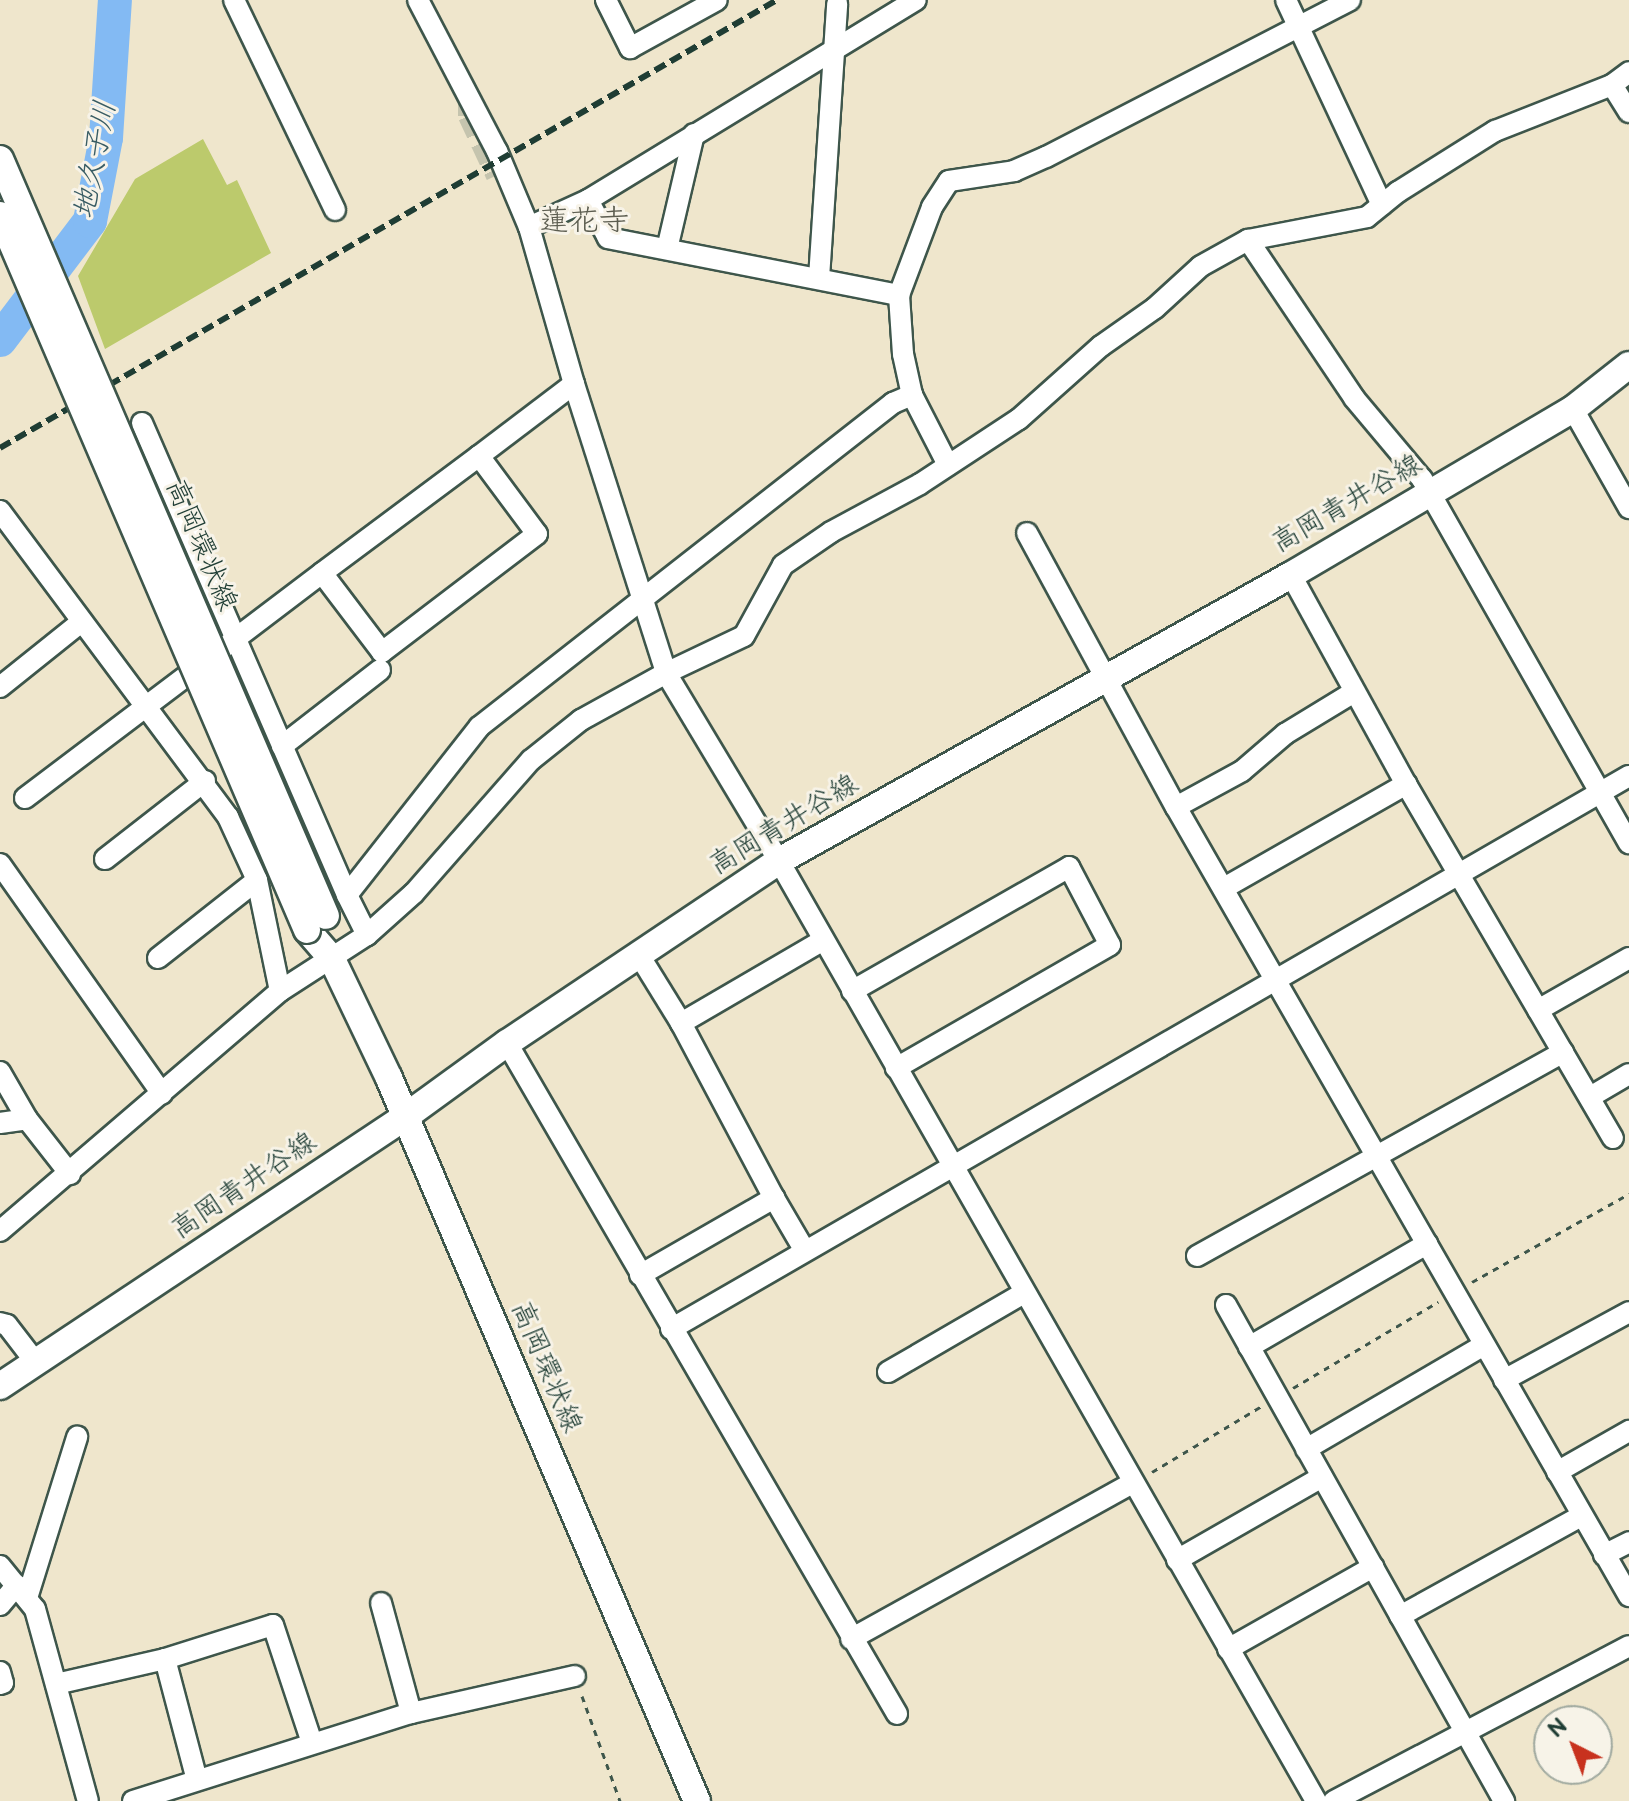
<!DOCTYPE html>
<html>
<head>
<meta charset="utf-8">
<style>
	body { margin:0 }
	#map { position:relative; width:1629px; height:1801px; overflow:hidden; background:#efe6cc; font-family:"Balsamiq Sans","Klee One",sans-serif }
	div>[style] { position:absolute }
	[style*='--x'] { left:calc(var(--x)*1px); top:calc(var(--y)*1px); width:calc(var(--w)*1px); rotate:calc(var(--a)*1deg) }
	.green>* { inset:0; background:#bcca6c }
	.river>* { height:34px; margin:-17px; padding:0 17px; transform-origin:17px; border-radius:17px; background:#83baf3 }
	.minor-tunnel>* { height:20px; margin-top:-10px; transform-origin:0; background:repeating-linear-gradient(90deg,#c5c4ae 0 20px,transparent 0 30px) }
	.path>* { height:3px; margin-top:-1.5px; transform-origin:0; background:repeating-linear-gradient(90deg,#3e564b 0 6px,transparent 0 12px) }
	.roads { filter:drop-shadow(2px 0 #3e564b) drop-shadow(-2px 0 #3e564b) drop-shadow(0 2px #3e564b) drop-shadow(0 -2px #3e564b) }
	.minor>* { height:20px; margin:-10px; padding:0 10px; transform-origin:10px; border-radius:10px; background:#fff }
	.major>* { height:26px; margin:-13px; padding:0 13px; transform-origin:13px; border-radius:13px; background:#fff }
	.rail>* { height:6px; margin-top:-3px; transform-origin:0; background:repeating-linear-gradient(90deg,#1f3d34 0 12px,transparent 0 18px) }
	.bridges { filter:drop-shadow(2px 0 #3e564b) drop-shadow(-2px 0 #3e564b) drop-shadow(0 2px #3e564b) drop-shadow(0 -2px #3e564b) }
	.major-bridge>* { height:26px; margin:-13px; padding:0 13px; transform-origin:13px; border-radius:13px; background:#fff }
	span { translate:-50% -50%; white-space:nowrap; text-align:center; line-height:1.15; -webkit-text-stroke:6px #f7f3e8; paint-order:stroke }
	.street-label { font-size:28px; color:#1f3d34 }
	.water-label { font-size:30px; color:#385c64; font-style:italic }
	.neighbourhood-label { font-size:30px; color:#5c5d50 }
	.north { position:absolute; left:1533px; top:1705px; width:80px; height:80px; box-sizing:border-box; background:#f7f3e8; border:2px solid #a1aaa0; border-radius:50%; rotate:318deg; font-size:22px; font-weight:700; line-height:32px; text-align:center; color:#1f3d34 }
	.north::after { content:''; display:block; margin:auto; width:28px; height:36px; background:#c8321e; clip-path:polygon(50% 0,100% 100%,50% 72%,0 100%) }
</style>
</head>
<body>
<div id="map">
	<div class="green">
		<i style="clip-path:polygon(203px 139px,227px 185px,237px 180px,271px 253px,105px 349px,78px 276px,135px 179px)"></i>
	</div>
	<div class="river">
		<i style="--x:0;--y:340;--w:149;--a:-52.9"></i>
		<i style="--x:90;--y:221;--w:85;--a:-79.1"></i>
		<i style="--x:106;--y:138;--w:138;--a:-86.3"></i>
	</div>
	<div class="minor-tunnel">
		<i style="--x:468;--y:100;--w:16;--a:90"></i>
		<i style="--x:468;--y:116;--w:66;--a:65"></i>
	</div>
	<div class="path">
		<i style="--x:1472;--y:1282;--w:180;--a:-29.3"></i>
		<i style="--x:1293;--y:1388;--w:169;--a:-30.7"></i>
		<i style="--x:1152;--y:1472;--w:128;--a:-31"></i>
		<i style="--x:582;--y:1696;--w:112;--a:70.1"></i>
	</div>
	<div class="roads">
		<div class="minor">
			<i style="--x:234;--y:0;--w:233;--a:64.3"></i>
			<i style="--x:418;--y:0;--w:170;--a:62.4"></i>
			<i style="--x:497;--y:151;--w:82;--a:67.2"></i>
			<i style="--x:529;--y:227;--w:163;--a:74"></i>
			<i style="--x:574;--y:384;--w:303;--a:72.3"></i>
			<i style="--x:666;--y:673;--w:219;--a:59"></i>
			<i style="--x:779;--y:861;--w:1083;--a:60.26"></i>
			<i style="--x:606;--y:0;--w:54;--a:63.4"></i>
			<i style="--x:630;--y:48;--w:99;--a:-28.9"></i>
			<i style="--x:1286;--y:0;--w:226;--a:64.9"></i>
			<i style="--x:1612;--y:85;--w:32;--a:58"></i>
			<i style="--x:588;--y:200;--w:43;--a:62.2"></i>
			<i style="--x:608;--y:238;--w:297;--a:11.1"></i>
			<i style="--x:529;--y:227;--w:65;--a:-24.6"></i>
			<i style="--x:588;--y:200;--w:384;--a:-31.4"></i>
			<i style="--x:1248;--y:240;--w:190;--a:56.1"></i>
			<i style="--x:1354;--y:398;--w:106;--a:50"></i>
			<i style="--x:1422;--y:479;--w:419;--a:60.4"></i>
			<i style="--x:667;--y:249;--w:118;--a:-76.8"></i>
			<i style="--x:819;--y:278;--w:275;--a:-86.2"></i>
			<i style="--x:1573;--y:409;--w:114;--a:60.5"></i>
			<i style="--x:142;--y:423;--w:515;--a:66.52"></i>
			<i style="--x:479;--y:456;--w:119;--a:-37.2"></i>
			<i style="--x:948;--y:465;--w:79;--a:-117.2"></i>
			<i style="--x:912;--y:395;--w:42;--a:-102.4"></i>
			<i style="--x:903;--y:354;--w:59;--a:-93.9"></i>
			<i style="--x:899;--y:295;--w:94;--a:-69.4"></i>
			<i style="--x:932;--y:207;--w:31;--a:-57"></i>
			<i style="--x:949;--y:181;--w:66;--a:-8.7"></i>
			<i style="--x:1014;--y:171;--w:35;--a:-24"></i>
			<i style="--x:1046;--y:157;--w:342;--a:-27.3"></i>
			<i style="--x:0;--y:511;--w:382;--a:53.3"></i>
			<i style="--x:228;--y:817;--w:69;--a:65.3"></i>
			<i style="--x:257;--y:880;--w:113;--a:78.3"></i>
			<i style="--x:1027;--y:533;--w:312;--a:61.5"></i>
			<i style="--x:1176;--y:807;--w:910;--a:60.14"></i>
			<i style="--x:1291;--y:575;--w:239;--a:61.2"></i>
			<i style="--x:1406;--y:784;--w:410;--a:59.7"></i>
			<i style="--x:0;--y:687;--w:104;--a:-38.7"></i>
			<i style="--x:282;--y:746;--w:124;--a:-37.8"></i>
			<i style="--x:25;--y:798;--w:263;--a:-37.1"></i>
			<i style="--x:235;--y:639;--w:109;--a:-37.2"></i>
			<i style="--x:322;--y:573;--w:196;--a:-36.7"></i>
			<i style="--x:479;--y:456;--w:97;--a:53.4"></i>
			<i style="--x:537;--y:534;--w:195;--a:142.7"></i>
			<i style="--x:382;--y:652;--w:99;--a:-127.2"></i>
			<i style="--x:1176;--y:807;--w:75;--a:-28.6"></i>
			<i style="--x:1242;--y:771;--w:57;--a:-40.7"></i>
			<i style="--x:1285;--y:734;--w:81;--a:-31.3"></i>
			<i style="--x:105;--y:859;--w:127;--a:-38"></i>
			<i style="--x:0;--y:864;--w:281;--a:54.8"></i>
			<i style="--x:1224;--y:888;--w:210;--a:-29.7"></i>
			<i style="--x:367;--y:935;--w:45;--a:-116.6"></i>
			<i style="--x:347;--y:895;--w:214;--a:-51.8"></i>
			<i style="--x:479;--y:727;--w:526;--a:-38.05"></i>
			<i style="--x:893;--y:403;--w:21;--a:-23"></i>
			<i style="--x:639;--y:955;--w:80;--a:58.3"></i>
			<i style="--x:158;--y:958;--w:126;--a:-38.2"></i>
			<i style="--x:852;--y:991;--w:250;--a:-29.7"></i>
			<i style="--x:1069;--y:867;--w:88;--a:62.3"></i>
			<i style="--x:1110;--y:945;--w:247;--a:150.1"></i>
			<i style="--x:1538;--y:1010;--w:105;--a:-29.7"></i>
			<i style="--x:507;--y:1043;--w:776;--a:59.83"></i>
			<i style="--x:0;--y:1072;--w:54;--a:60.1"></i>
			<i style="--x:1590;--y:1097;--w:45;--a:-30.5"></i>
			<i style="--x:0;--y:1123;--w:27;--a:-8"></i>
			<i style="--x:27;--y:1119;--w:70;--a:52"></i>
			<i style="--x:774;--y:1198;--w:198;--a:-118"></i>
			<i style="--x:681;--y:1023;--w:163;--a:-30.2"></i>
			<i style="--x:0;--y:1231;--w:369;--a:-40.6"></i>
			<i style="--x:280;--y:991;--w:103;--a:-32.8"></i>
			<i style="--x:367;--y:935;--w:63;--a:-41.8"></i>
			<i style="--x:414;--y:893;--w:177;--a:-48.7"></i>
			<i style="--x:531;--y:760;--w:64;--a:-38.7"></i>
			<i style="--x:581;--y:720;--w:97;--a:-28.9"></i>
			<i style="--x:666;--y:673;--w:86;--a:-25.4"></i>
			<i style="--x:744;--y:636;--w:81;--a:-61.2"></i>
			<i style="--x:783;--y:565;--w:58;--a:-34.5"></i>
			<i style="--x:831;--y:532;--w:101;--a:-28.3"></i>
			<i style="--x:920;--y:484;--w:118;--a:-33.3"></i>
			<i style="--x:1019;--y:419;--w:110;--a:-41.7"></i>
			<i style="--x:1101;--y:346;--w:66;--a:-35.1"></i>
			<i style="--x:1155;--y:308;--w:62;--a:-42.4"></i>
			<i style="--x:1201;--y:266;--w:54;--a:-29"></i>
			<i style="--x:1248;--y:240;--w:121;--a:-10.9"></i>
			<i style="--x:1367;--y:217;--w:40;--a:-39"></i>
			<i style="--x:1398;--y:192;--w:115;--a:-32.2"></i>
			<i style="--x:1495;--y:131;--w:126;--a:-21.5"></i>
			<i style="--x:1612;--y:85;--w:21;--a:-37"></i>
			<i style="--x:1197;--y:1256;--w:419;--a:-29.1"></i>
			<i style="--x:640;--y:1275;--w:155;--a:-29.9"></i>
			<i style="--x:774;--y:1198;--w:61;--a:59.7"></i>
			<i style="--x:1226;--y:1305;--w:569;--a:60.73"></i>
			<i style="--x:0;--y:1323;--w:7;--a:16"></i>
			<i style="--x:7;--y:1325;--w:49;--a:52.4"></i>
			<i style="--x:671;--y:1329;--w:1106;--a:-30"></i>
			<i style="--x:1249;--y:1347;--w:206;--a:-30.1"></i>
			<i style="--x:888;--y:1372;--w:157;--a:-30.2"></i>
			<i style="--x:1504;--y:1380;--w:142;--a:-28.5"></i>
			<i style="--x:1306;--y:1449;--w:206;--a:-30.3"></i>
			<i style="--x:1557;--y:1472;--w:83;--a:-29.7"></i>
			<i style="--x:1604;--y:1555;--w:28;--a:-27"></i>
			<i style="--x:1177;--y:1560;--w:167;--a:-29.8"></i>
			<i style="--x:0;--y:1566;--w:55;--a:50.9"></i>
			<i style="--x:35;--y:1609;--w:199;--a:74.6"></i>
			<i style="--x:27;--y:1598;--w:169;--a:-72.7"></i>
			<i style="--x:381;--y:1603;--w:114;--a:74.7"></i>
			<i style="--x:0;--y:1605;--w:26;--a:-50"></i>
			<i style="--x:1400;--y:1616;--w:207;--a:-28.9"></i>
			<i style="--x:851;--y:1639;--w:322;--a:-29"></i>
			<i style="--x:1228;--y:1649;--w:167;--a:-29.5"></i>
			<i style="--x:165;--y:1659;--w:125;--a:75.2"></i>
			<i style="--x:0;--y:1672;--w:11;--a:75"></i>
			<i style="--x:3;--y:1683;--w:3;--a:162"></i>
			<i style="--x:56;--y:1684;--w:112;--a:-12.9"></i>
			<i style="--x:165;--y:1659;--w:113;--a:-17.5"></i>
			<i style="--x:273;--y:1625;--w:124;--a:71.7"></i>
			<i style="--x:133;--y:1801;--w:292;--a:-17.6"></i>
			<i style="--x:411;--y:1713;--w:168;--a:-12.7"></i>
			<i style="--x:1334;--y:1801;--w:333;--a:-27.7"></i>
		</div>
		<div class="major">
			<i style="--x:307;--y:930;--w:38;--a:49"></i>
			<i style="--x:332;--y:959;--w:132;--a:64.4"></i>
			<i style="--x:389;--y:1078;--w:786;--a:66.93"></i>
			<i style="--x:0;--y:1386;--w:486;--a:-33.6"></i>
			<i style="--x:405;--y:1117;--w:126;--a:-36"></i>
			<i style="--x:507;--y:1043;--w:327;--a:-33.8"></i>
			<i style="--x:779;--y:861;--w:586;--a:-29.19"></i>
			<i style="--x:1291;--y:575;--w:327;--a:-30.5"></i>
			<i style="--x:1573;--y:409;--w:71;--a:-38.2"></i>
		</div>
	</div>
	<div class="rail">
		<i style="--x:0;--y:448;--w:897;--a:-29.97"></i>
	</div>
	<div class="bridges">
		<div class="major-bridge">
			<i style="--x:0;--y:159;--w:824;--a:66.7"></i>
			<i style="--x:0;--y:215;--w:778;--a:66.76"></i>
		</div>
	</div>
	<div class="street-label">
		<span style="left:1347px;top:504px;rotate:-30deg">高岡青井谷線</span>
		<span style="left:201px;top:545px;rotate:67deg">高岡環状線</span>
		<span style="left:784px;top:825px;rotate:-31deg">高岡青井谷線</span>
		<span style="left:244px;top:1186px;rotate:-34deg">高岡青井谷線</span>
		<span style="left:546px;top:1367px;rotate:67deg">高岡環状線</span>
	</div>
	<div class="water-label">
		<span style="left:95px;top:160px;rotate:-79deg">地久子川</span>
	</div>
	<div class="neighbourhood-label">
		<span style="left:584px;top:221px">蓮花寺</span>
	</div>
	<div class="north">N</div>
</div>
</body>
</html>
